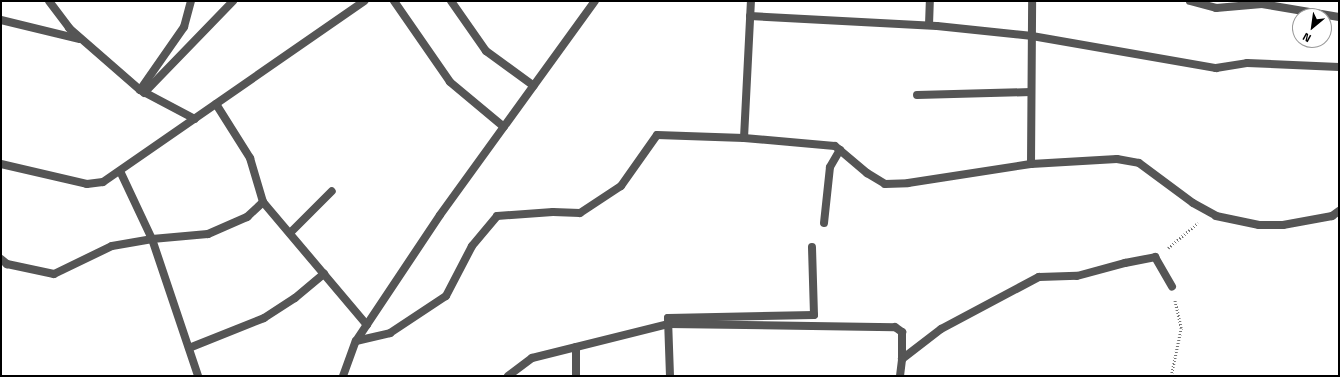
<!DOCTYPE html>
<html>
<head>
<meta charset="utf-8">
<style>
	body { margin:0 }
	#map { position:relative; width:1340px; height:377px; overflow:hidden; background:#fff; font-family:"Titillium Web",sans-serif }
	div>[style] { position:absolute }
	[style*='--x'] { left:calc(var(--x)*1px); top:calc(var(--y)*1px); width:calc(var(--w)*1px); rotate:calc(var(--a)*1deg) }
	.path>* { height:2.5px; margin-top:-1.25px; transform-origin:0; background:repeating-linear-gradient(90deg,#777 0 1px,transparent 0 3px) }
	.service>* { height:8px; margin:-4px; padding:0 4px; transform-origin:4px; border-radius:4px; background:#555 }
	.minor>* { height:8px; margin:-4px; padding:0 4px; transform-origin:4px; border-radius:4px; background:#555 }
	.tertiary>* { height:8px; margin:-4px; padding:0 4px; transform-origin:4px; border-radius:4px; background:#555 }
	span { translate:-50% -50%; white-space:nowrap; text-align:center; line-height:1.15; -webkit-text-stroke:4px #fff; paint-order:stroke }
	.frame { position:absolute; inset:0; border:2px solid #000; pointer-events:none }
	.north { position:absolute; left:1292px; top:8px; width:40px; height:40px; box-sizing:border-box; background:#fff; border:1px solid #999; border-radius:50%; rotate:209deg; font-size:11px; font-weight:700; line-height:16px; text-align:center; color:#000 }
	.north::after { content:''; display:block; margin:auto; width:14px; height:18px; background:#000; clip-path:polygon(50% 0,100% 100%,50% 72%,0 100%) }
</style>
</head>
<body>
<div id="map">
	<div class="path">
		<i style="--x:1168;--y:248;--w:39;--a:-40"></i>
		<i style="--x:1171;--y:376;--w:49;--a:-78.2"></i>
		<i style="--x:1181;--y:328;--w:28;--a:-103"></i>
	</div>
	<div class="service">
		<i style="--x:394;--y:1;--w:98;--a:55.3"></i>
		<i style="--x:450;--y:82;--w:70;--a:39.8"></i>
		<i style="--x:451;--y:1;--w:61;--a:55"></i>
		<i style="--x:486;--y:51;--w:59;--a:36.1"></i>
		<i style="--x:1190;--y:1;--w:27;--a:15"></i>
		<i style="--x:1216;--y:8;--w:46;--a:-5"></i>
		<i style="--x:1262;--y:4;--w:78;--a:9.6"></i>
		<i style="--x:750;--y:16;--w:187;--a:3.1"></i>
		<i style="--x:937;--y:26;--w:96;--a:6"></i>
		<i style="--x:1032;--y:36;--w:187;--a:9.9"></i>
		<i style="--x:1216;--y:68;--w:31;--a:-9"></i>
		<i style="--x:1247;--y:63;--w:92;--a:2.5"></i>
		<i style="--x:929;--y:25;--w:24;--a:-88"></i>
		<i style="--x:917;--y:95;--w:114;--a:-1.5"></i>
		<i style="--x:744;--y:138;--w:137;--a:-87.1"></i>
		<i style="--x:120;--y:171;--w:75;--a:64.8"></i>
		<i style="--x:152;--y:239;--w:145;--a:71.4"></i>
		<i style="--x:824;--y:223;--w:56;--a:-83.9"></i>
		<i style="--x:830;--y:167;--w:20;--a:-60"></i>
		<i style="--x:290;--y:233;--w:59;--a:-45"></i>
		<i style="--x:1;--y:259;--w:8;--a:40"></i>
		<i style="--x:7;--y:264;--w:48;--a:12"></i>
		<i style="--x:54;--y:274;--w:64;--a:-25.8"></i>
		<i style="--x:112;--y:246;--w:41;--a:-9.9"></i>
		<i style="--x:152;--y:239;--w:56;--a:-5.1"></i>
		<i style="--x:208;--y:234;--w:43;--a:-23.6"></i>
		<i style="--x:247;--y:217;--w:22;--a:-43"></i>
		<i style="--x:576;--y:347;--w:29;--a:90"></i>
		<i style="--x:189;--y:348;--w:81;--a:-21.8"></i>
		<i style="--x:264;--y:318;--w:37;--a:-33"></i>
		<i style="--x:295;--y:298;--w:38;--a:-40"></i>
		<i style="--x:902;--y:359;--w:49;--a:-37.6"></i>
		<i style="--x:941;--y:329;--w:111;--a:-28"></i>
		<i style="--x:1039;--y:277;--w:38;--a:-2"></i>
		<i style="--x:1077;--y:276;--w:50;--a:-15.2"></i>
		<i style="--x:1125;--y:263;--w:31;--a:-11"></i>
		<i style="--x:1155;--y:257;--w:34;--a:60"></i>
		<i style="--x:508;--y:376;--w:30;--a:-37"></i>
		<i style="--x:532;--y:358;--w:140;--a:-14"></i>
		<i style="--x:668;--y:324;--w:227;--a:0.8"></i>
		<i style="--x:895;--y:327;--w:9;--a:36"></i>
		<i style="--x:902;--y:332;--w:27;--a:90"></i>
		<i style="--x:670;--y:376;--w:58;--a:-92"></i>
		<i style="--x:668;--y:318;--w:146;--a:-1.2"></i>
		<i style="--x:814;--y:315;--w:68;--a:-91.7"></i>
	</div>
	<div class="minor">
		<i style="--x:49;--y:1;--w:34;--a:53"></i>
		<i style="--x:69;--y:28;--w:94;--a:41.1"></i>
		<i style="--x:140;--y:90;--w:62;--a:27.8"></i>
		<i style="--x:1;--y:20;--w:80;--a:13.7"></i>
		<i style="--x:140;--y:90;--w:77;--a:-55.1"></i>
		<i style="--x:184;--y:27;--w:27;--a:-75"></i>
		<i style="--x:144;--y:93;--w:128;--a:-45.9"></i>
		<i style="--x:216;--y:104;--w:64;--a:57.8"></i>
		<i style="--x:250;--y:158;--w:46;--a:73.5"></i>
		<i style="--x:263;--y:202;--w:161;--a:49.8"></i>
		<i style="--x:1031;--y:164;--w:163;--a:-89.6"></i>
		<i style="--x:356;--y:341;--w:35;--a:-13"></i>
		<i style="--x:390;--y:333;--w:67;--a:-33.5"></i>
		<i style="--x:446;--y:296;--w:56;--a:-62.5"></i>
		<i style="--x:472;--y:246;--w:39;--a:-50"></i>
		<i style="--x:497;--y:216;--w:56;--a:-4.1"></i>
		<i style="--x:553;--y:212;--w:27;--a:2"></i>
		<i style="--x:580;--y:213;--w:49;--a:-33.4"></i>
		<i style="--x:621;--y:186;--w:62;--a:-54.8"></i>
		<i style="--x:657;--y:135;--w:87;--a:2"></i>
		<i style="--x:744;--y:138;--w:91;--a:5"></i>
		<i style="--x:835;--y:146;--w:42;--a:40.2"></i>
		<i style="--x:867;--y:173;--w:21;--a:31"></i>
		<i style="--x:885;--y:184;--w:23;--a:-2"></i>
		<i style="--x:908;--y:183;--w:124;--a:-8.8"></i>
		<i style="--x:1031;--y:164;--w:86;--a:-3.3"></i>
		<i style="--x:1117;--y:159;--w:22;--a:10"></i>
		<i style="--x:1139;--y:163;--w:67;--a:36.5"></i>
		<i style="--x:1193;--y:203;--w:26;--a:29"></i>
		<i style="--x:1216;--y:216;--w:44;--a:11.8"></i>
		<i style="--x:1259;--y:225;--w:24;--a:0"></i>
		<i style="--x:1283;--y:225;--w:50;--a:-10.4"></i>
		<i style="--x:1332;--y:216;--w:9;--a:-36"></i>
		<i style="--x:900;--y:376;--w:17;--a:-83"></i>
	</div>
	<div class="tertiary">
		<i style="--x:1;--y:164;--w:88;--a:13.1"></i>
		<i style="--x:87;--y:184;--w:16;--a:-7"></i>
		<i style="--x:103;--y:182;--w:318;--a:-34.7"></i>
		<i style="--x:343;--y:376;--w:37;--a:-70"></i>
		<i style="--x:356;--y:341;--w:151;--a:-56.3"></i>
		<i style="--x:440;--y:215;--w:264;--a:-54.1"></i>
	</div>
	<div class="frame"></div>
	<div class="north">N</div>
</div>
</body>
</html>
